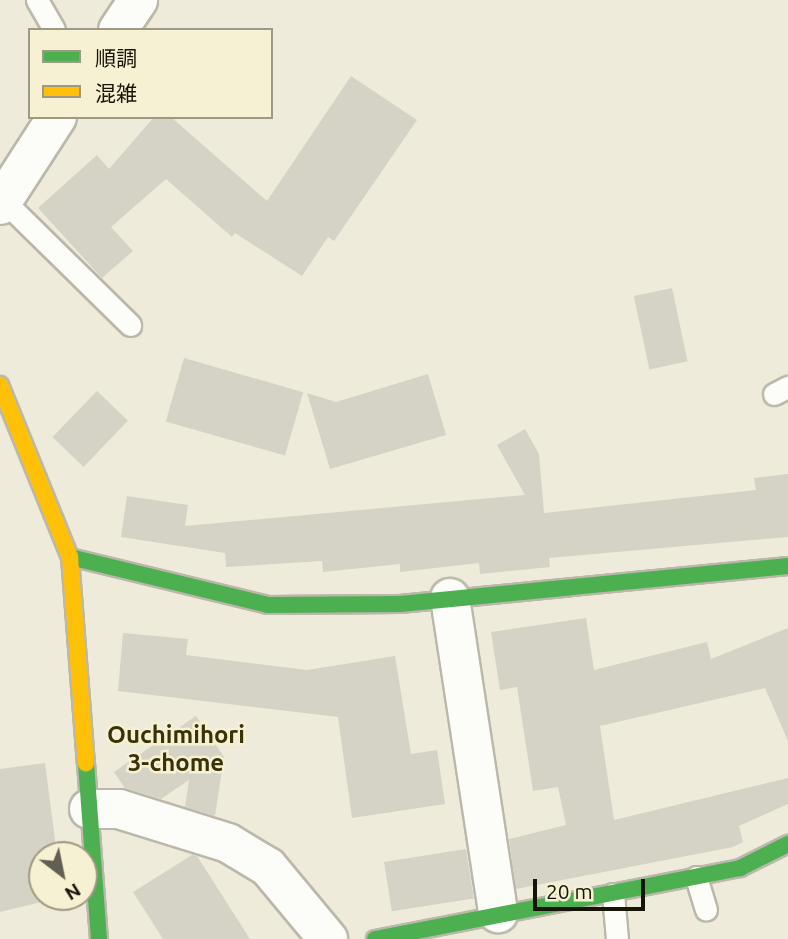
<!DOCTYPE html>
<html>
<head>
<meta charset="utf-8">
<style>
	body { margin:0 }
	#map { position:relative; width:788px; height:939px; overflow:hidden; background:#eeebda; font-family:Ubuntu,"Noto Sans JP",sans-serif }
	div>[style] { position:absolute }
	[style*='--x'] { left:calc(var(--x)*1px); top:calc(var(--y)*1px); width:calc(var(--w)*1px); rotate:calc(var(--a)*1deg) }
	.building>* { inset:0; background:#d5d3c5; transform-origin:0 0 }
	.roads { filter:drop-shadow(2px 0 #bbb8ab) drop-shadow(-2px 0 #bbb8ab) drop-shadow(0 2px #bbb8ab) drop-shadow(0 -2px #bbb8ab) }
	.lane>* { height:21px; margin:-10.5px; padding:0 10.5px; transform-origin:10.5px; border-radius:10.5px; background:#fcfcf9 }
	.street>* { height:38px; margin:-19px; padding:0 19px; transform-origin:19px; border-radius:19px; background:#fcfcf9 }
	.fast>* { height:16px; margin:-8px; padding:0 8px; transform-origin:8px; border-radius:8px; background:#4caf50 }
	.slow>* { height:16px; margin:-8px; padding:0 8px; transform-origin:8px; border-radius:8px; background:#ffc107 }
	span { translate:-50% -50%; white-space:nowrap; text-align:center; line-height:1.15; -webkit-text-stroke:5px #f6f1d2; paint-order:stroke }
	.neighbourhood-label { font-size:24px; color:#3a3207; font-weight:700 }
	.legend { position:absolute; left:28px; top:28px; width:245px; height:91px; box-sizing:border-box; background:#f6f1d2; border:2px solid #9d9982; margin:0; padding:9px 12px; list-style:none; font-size:21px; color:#171409 }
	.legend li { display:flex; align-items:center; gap:14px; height:35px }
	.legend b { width:35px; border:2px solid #9d9982 }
	.north { position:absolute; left:28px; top:841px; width:70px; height:70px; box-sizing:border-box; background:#f6f1d2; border:2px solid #9d9982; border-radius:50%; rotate:148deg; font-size:19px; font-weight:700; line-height:28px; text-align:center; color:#171409 }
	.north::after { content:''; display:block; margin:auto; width:24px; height:32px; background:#625f52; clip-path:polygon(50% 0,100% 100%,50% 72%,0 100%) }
	.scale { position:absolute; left:533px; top:879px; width:112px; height:32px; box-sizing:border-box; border:4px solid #171409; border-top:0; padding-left:9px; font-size:21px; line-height:24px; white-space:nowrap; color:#171409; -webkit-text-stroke:5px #f6f1d2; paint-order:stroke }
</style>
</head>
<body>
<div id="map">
	<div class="building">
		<i style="clip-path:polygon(351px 76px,417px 120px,334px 241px,328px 237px,302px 276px,235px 233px,232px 237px,166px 179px,111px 227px,133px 251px,102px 278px,38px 208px,97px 155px,109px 169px,154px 117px,171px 117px,267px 201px)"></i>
		<i style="left:672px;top:288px;width:75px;height:39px;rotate:78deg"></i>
		<i style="left:184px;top:358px;width:124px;height:66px;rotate:16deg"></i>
		<i style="clip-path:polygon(428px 374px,446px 435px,330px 469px,307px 393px,336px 402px)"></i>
		<i style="left:97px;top:391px;width:43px;height:64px;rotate:44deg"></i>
		<i style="clip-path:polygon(525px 429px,539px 454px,544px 513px,756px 490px,754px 478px,788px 474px,788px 537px,549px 558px,550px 567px,480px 574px,479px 563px,400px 572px,400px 564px,323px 572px,322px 561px,226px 567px,225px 553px,121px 537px,127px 496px,188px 505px,185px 526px,525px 495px,497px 445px)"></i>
		<i style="clip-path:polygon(586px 618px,594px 670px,707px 642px,711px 659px,788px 628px,788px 741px,765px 688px,600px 726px,614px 820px,788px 778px,788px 804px,739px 826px,743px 842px,733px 847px,516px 889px,509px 839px,566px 825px,558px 787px,533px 791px,517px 687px,500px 690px,491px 632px)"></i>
		<i style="clip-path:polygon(123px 633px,188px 639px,186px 655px,307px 670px,395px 656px,411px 754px,437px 750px,445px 804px,352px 818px,338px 717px,118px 691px)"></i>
		<i style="clip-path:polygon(196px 716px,224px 757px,215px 816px,185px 807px,189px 780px,161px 799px,125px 788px,114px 772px)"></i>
		<i style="clip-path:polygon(45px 763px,57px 855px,42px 855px,42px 897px,62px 897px,0 912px,0 769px)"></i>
		<i style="left:466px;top:849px;width:50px;height:83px;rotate:81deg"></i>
		<i style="clip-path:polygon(192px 855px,197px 856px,250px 939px,163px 939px,133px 892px)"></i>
	</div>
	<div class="roads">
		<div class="lane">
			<i style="--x:37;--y:0;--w:34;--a:60"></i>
			<i style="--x:4;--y:201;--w:177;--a:44.5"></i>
			<i style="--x:774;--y:394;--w:16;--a:-27"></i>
			<i style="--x:696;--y:877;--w:34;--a:73"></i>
			<i style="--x:613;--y:894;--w:45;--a:84.9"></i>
		</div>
		<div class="street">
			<i style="--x:118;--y:30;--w:36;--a:-56"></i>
			<i style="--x:0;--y:205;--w:105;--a:-57.1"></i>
			<i style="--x:450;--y:598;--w:319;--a:81.3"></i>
			<i style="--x:89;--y:809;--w:30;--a:0"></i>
			<i style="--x:119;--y:809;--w:114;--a:17.3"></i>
			<i style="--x:228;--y:843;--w:47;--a:31"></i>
			<i style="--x:268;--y:867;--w:94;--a:50.2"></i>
		</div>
		<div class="fast">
			<i style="--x:70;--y:557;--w:204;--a:13.6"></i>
			<i style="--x:268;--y:605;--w:132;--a:-0.4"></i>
			<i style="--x:400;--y:604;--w:390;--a:-5.6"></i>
			<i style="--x:86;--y:763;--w:176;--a:85.8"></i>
			<i style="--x:375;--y:939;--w:372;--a:-11"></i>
			<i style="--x:740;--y:868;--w:54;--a:-26.6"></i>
		</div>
		<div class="slow">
			<i style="--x:0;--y:385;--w:186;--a:67.9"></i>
			<i style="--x:70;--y:557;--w:207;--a:85.6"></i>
		</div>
	</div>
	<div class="neighbourhood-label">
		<span style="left:176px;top:749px">Ouchimihori<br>3-chome</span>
	</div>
	<ul class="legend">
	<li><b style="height:9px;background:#4caf50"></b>順調</li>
	<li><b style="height:9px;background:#ffc107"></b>混雑</li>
	</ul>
	<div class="north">N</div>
	<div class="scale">20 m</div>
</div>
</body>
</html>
